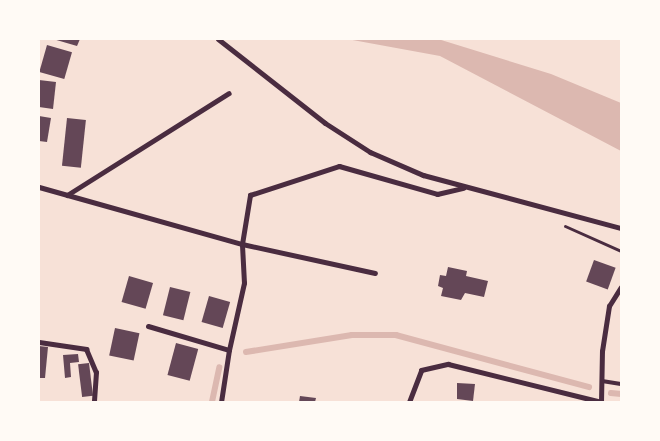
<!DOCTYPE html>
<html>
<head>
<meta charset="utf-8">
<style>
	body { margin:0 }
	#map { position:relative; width:660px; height:441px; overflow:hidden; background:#f7e1d7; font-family:"Titillium Web",sans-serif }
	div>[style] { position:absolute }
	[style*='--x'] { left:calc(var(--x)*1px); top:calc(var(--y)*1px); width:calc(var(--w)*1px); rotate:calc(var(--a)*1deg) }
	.water>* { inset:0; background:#dcb8b0 }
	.stream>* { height:5.5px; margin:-2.75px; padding:0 2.75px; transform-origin:2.75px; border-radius:2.75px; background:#dcb8b0 }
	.building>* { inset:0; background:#644757; transform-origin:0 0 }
	.path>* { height:3px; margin:-1.5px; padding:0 1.5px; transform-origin:1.5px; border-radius:1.5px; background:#4a2c40 }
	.service>* { height:4px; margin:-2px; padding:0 2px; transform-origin:2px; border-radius:2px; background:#4a2c40 }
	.minor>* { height:5px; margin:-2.5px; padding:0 2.5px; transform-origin:2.5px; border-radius:2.5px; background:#4a2c40 }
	span { translate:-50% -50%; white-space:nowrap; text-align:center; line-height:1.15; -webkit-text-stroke:5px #fffaf5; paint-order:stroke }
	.frame { position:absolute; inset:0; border:40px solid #fffaf5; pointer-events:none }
</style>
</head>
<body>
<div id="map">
	<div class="water">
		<i style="clip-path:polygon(347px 39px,438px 39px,551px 74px,621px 103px,621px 151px,440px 56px)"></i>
	</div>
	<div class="stream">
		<i style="--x:246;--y:352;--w:107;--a:-9.1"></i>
		<i style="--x:352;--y:335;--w:44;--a:0"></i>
		<i style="--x:396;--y:335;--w:200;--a:15.1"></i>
		<i style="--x:611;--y:393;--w:10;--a:6"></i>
		<i style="--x:212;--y:402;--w:35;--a:-78"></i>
	</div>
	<div class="building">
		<i style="clip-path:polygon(53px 39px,80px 39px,77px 46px)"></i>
		<i style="left:47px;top:45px;width:26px;height:28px;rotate:16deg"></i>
		<i style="clip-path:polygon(39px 80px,56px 82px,53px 109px,39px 107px)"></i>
		<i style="clip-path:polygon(39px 116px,51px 118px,47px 142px,39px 141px)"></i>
		<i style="left:67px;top:118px;width:19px;height:48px;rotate:6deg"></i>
		<i style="left:594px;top:260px;width:23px;height:23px;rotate:20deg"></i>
		<i style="clip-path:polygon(448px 267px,467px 271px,466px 276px,488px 281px,484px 297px,465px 293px,461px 300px,441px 296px,443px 288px,438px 286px,440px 275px,446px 276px)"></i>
		<i style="left:129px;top:276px;width:25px;height:27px;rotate:16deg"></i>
		<i style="left:170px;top:287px;width:21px;height:29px;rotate:14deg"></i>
		<i style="left:209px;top:296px;width:22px;height:27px;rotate:16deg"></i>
		<i style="left:115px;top:328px;width:25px;height:28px;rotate:12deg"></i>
		<i style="left:176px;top:343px;width:23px;height:33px;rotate:15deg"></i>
		<i style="clip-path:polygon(39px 346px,48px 347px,45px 378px,39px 378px)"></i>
		<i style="clip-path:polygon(78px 354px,79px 362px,70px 363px,71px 377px,65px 378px,63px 355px)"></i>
		<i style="left:89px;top:363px;width:33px;height:11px;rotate:83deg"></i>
		<i style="clip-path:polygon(457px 383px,475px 384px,473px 401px,457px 399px)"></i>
		<i style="clip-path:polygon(300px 396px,316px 398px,315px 402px,299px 402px)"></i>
	</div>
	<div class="path">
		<i style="--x:565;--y:226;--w:61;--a:24.1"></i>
	</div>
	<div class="service">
		<i style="--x:602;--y:381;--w:19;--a:9"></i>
	</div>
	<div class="minor">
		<i style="--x:218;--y:39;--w:136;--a:38.1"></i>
		<i style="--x:325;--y:123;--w:54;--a:32.8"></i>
		<i style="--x:370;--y:152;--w:58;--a:23.5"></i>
		<i style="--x:423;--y:175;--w:205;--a:15"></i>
		<i style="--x:39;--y:187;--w:211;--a:15.7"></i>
		<i style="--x:242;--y:244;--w:136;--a:12.3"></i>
		<i style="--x:67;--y:195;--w:191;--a:-32.2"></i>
		<i style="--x:148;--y:326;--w:84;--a:16.5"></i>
		<i style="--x:39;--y:342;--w:48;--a:8.5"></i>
		<i style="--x:86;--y:349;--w:25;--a:67"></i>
		<i style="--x:96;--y:372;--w:30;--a:94"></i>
		<i style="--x:221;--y:402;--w:53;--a:-81.3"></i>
		<i style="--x:229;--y:350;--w:69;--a:-77.4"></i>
		<i style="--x:244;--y:283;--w:39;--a:-93"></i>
		<i style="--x:242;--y:244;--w:50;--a:-80.7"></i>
		<i style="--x:250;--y:195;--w:94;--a:-18"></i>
		<i style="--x:339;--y:166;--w:102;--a:15.9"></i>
		<i style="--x:437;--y:194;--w:27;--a:-13"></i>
		<i style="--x:409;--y:402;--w:34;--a:-69"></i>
		<i style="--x:421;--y:370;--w:28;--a:-13"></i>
		<i style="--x:448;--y:364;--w:158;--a:13.9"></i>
		<i style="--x:601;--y:402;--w:51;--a:-88.9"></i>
		<i style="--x:602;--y:351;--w:46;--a:-81.2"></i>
		<i style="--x:609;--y:306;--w:22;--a:-58"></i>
	</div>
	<div class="frame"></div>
</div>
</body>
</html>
